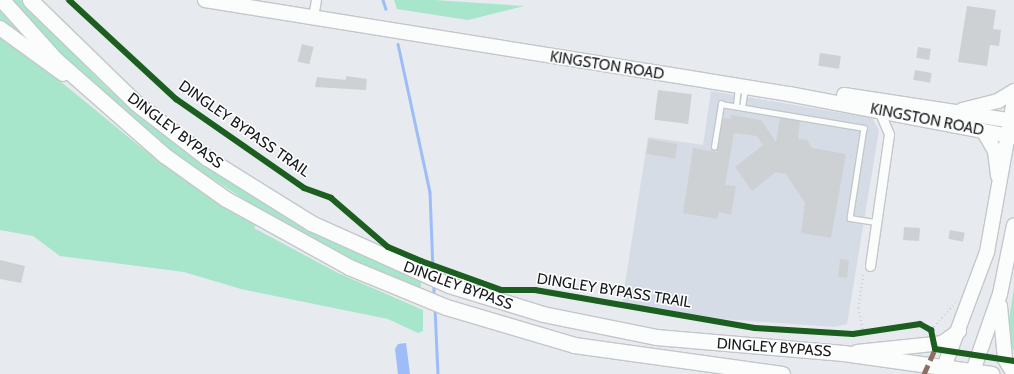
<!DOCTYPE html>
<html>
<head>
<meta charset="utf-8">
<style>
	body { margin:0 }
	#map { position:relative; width:1014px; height:374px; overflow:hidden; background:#e7eaee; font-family:Cabin,sans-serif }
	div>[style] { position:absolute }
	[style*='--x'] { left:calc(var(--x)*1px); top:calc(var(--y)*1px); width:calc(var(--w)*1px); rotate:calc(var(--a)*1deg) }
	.built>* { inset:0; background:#d5dce5 }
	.green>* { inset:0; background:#a7e6cb }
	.water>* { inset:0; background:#9ebdf8 }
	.stream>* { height:2.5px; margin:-1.25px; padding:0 1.25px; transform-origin:1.25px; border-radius:1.25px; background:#9ebdf8 }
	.building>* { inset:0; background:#ced1d4; transform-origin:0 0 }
	.path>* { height:1.5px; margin-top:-0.75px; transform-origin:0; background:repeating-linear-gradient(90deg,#ced0d1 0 1px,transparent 0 4px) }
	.roads { filter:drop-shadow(1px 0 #c4c7ca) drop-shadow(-1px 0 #c4c7ca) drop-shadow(0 1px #c4c7ca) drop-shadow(0 -1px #c4c7ca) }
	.service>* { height:4.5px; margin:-2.25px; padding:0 2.25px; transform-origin:2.25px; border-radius:2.25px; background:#fbfcfc }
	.minor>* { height:9px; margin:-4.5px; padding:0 4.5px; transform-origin:4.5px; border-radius:4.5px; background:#fbfcfc }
	.primary>* { height:14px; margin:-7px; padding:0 7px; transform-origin:7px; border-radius:7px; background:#fbfcfc }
	.trunk>* { height:15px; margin:-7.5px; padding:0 7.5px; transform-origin:7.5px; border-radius:7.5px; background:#fbfcfc }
	.quiet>* { height:5px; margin-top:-2.5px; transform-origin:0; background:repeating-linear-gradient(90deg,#8d6e63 0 10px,transparent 0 15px) }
	.cycleway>* { height:6px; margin:-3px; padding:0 3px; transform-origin:3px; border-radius:3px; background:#1b5e20 }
	span { translate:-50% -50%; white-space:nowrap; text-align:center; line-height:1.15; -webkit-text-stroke:3px #fff; paint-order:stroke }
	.street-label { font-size:15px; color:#17191c }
</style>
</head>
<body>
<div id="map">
	<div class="built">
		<i style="clip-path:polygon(711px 91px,872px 118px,879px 130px,847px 324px,834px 327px,722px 319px,622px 303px,648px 137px,703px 145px)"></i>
	</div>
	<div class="green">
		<i style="clip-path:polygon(11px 0,21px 0,106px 87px,187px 153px,324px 238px,421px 281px,421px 290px,339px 254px,273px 218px,182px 159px,69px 62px)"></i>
		<i style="clip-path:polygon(394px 0,434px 0,524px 6px,468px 20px,397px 9px)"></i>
		<i style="clip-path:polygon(0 11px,22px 35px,22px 36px,0 23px)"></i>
		<i style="clip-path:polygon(0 32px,143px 149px,256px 225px,254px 228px,336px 272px,423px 310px,423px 331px,418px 333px,388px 319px,241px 289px,184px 272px,60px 256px,33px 236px,0 230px)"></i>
		<i style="clip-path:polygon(1014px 288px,1014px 351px,1006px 338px)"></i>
	</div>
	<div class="water">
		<i style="clip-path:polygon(406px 343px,410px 374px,398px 374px,395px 349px,398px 344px)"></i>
	</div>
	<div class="stream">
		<i style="--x:383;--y:0;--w:9;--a:72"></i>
		<i style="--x:398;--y:44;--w:151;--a:77.8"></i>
		<i style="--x:430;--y:192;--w:79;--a:87.8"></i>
		<i style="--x:434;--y:284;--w:13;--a:90"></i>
		<i style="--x:435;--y:308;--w:66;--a:87.4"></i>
	</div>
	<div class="building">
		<i style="clip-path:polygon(967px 6px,996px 10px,993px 29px,1001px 30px,999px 46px,990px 45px,987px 66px,958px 62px)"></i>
		<i style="left:302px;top:44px;width:12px;height:18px;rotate:14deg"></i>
		<i style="left:918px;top:47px;width:13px;height:11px;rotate:9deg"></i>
		<i style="left:820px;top:53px;width:21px;height:13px;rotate:8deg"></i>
		<i style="left:915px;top:70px;width:17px;height:10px;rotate:10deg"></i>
		<i style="clip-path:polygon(346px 76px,367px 79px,366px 90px,315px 87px,317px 77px,346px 80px)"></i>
		<i style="left:658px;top:90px;width:34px;height:30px;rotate:7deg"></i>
		<i style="clip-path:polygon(731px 115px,761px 120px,776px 142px,780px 118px,800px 121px,798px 139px,807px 140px,812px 148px,846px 154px,831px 238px,801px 233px,805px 203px,786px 174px,776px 172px,752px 191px,735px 167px,763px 145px,757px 136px,734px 133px,725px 185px,736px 186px,731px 215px,719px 212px,717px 219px,683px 213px,693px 148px,717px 152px,722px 118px,731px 119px)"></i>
		<i style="left:649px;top:139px;width:29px;height:15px;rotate:10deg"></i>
		<i style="left:904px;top:227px;width:16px;height:13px;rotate:4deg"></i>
		<i style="left:950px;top:230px;width:15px;height:9px;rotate:11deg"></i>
		<i style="left:840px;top:259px;width:9px;height:18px;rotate:6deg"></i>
		<i style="clip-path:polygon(0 260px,25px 266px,21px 283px,0 279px)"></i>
	</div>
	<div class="path">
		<i style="--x:931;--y:330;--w:38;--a:-48"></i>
		<i style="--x:863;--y:333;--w:25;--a:-101"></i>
		<i style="--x:858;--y:308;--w:36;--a:-81"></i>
	</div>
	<div class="roads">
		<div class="service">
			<i style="--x:736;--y:106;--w:18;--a:-84"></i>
			<i style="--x:742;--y:107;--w:19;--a:-81"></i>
			<i style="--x:714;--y:147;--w:44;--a:-80.8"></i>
			<i style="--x:721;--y:104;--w:145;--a:9.5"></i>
			<i style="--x:864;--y:128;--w:91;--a:98.8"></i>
			<i style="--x:850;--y:218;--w:26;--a:9"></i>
		</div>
		<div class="minor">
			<i style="--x:314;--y:11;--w:11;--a:-80"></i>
			<i style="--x:870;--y:266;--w:133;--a:-81.8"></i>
			<i style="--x:889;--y:134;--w:26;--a:-113"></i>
		</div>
		<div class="primary">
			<i style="--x:205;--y:0;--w:592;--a:9.14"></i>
			<i style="--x:789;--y:94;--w:229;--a:10.8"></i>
			<i style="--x:0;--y:28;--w:78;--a:36.1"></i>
			<i style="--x:844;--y:95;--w:172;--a:8.7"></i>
			<i style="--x:962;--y:110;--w:37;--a:-14"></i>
			<i style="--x:998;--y:101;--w:19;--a:-32"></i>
			<i style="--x:984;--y:132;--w:22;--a:60"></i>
			<i style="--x:995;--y:151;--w:25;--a:83"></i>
			<i style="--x:1000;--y:306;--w:53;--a:84.6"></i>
			<i style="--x:1005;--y:359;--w:17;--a:59"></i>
			<i style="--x:857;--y:352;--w:85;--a:-6"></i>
			<i style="--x:942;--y:343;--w:21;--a:-35"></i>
			<i style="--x:944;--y:367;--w:123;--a:-69.5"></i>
			<i style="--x:987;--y:252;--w:153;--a:-79.9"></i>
			<i style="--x:973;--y:371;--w:82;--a:-70.7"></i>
			<i style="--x:1000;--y:294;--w:70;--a:-78.5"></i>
		</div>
		<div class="trunk">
			<i style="--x:2;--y:0;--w:81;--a:48"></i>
			<i style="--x:56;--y:60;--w:144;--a:41.3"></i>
			<i style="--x:164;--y:155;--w:76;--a:35.4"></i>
			<i style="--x:226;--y:199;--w:141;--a:28.9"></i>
			<i style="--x:349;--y:267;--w:105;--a:22.4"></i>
			<i style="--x:446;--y:307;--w:134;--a:16.5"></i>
			<i style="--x:574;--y:345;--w:210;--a:7.9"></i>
			<i style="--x:30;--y:0;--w:148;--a:44.2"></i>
			<i style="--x:136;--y:103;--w:90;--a:37.8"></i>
			<i style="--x:207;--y:158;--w:123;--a:32"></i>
			<i style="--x:311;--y:223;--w:151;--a:24.2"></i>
			<i style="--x:449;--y:285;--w:98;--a:17.1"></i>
			<i style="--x:543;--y:314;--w:115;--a:11.5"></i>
			<i style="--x:656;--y:337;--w:188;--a:4.9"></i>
			<i style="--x:843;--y:353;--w:150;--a:8"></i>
		</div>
	</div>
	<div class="quiet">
		<i style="--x:924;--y:374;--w:27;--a:-66"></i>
	</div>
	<div class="cycleway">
		<i style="--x:69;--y:0;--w:146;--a:42.8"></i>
		<i style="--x:176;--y:99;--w:156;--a:34.8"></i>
		<i style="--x:304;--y:188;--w:29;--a:20"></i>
		<i style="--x:331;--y:198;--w:75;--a:40.7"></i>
		<i style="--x:388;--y:247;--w:36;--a:23"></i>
		<i style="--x:421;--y:261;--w:85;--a:19.9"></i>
		<i style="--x:501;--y:290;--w:34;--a:0"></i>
		<i style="--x:535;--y:290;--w:223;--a:9.8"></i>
		<i style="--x:755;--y:328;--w:98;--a:3.5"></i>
		<i style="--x:853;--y:334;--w:68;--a:-8.5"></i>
		<i style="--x:920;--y:324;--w:13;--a:29"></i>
		<i style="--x:931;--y:330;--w:19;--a:78"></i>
		<i style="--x:935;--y:349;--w:80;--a:8.6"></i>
	</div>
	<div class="street-label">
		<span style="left:607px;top:66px;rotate:9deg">KINGSTON ROAD</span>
		<span style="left:927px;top:120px;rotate:11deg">KINGSTON ROAD</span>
		<span style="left:244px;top:129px;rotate:35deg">DINGLEY BYPASS TRAIL</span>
		<span style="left:175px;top:131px;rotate:37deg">DINGLEY BYPASS</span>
		<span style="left:458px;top:286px;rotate:20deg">DINGLEY BYPASS</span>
		<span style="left:614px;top:291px;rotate:9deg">DINGLEY BYPASS TRAIL</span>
		<span style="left:774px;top:348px;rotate:4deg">DINGLEY BYPASS</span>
	</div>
</div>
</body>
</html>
